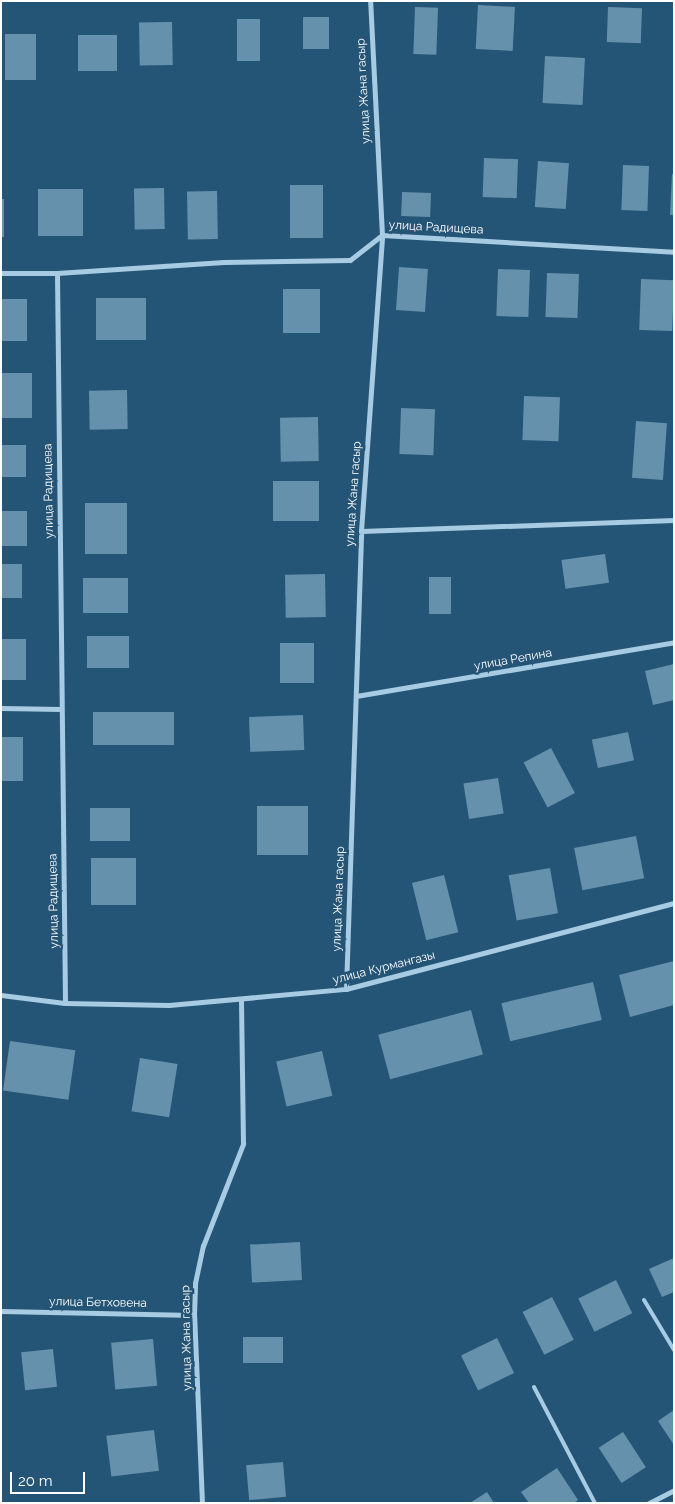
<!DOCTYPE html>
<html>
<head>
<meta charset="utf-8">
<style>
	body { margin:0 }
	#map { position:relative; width:675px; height:1504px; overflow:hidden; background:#255576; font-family:Raleway,sans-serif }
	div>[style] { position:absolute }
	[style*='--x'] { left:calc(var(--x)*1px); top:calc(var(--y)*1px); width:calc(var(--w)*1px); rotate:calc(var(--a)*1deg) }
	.building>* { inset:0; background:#6691ac; transform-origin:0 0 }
	.service>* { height:4px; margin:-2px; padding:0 2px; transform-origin:2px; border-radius:2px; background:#a6cbe2 }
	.minor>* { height:5px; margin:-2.5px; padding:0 2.5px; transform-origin:2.5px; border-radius:2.5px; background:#a6cbe2 }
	span { translate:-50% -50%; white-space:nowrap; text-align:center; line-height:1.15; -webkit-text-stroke:5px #255576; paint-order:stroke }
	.street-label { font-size:12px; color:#fff }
	.frame { position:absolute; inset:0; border:2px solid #fff; pointer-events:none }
	.scale { position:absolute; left:10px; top:1472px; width:75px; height:22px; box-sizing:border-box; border:2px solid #fff; border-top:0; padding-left:6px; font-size:15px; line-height:18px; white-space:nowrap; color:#fff; -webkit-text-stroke:4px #255576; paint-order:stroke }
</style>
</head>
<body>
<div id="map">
	<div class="building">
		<i style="left:478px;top:5px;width:37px;height:44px;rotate:3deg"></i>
		<i style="left:415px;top:7px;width:23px;height:47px;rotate:2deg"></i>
		<i style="left:608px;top:7px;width:34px;height:35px;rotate:2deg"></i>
		<i style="left:303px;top:17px;width:26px;height:32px"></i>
		<i style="left:237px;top:19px;width:23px;height:42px"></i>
		<i style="left:172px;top:22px;width:43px;height:33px;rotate:89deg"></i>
		<i style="left:5px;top:34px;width:31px;height:46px"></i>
		<i style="left:117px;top:35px;width:36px;height:39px;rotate:90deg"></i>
		<i style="left:545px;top:56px;width:40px;height:47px;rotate:3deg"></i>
		<i style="left:484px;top:158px;width:34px;height:39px;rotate:2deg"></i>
		<i style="left:538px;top:161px;width:31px;height:46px;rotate:4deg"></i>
		<i style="left:623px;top:165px;width:26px;height:45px;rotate:2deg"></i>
		<i style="clip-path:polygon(672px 174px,674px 174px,674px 215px,670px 215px)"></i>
		<i style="left:290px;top:185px;width:33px;height:53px"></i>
		<i style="left:164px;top:188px;width:41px;height:30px;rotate:89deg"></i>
		<i style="left:83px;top:189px;width:47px;height:45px;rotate:90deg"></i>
		<i style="left:217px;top:191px;width:48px;height:30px;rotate:89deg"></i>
		<i style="left:402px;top:192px;width:29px;height:24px;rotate:2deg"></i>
		<i style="left:1px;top:199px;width:3px;height:38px"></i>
		<i style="left:399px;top:267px;width:29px;height:43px;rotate:4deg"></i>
		<i style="left:498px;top:269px;width:32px;height:47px;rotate:2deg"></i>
		<i style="left:547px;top:273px;width:32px;height:44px;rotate:2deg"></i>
		<i style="left:641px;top:279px;width:33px;height:51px;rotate:2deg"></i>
		<i style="left:320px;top:289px;width:44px;height:37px;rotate:90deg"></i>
		<i style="left:146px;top:298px;width:42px;height:50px;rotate:90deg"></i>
		<i style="left:1px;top:299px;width:26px;height:42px"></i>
		<i style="left:1px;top:373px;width:31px;height:45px"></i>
		<i style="left:127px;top:390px;width:39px;height:38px;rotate:89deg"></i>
		<i style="left:524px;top:396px;width:36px;height:44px;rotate:2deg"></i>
		<i style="left:401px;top:408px;width:34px;height:46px;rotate:2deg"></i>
		<i style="left:318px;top:417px;width:44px;height:38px;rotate:89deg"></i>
		<i style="left:636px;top:421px;width:31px;height:57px;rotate:4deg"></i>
		<i style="left:1px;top:445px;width:25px;height:32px"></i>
		<i style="left:319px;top:481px;width:40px;height:46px;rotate:90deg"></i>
		<i style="left:85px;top:503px;width:42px;height:51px"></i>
		<i style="left:1px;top:511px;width:26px;height:35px"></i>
		<i style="left:605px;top:554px;width:29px;height:44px;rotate:82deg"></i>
		<i style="left:1px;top:564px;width:21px;height:34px"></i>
		<i style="left:325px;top:574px;width:43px;height:40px;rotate:89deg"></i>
		<i style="left:429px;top:577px;width:22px;height:37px"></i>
		<i style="left:128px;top:578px;width:35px;height:45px;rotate:90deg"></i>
		<i style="left:87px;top:636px;width:42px;height:32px"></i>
		<i style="left:26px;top:639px;width:41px;height:25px;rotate:90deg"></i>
		<i style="left:280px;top:643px;width:34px;height:40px"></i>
		<i style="clip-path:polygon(674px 664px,674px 700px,653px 705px,645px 671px)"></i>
		<i style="left:174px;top:712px;width:33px;height:81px;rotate:90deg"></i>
		<i style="left:303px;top:715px;width:35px;height:54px;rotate:88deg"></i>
		<i style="left:628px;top:732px;width:29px;height:37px;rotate:78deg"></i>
		<i style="left:23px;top:737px;width:44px;height:22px;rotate:90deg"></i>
		<i style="left:551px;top:748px;width:51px;height:31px;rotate:62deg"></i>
		<i style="left:498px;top:778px;width:36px;height:35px;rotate:81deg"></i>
		<i style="left:257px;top:806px;width:51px;height:49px"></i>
		<i style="left:130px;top:808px;width:33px;height:40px;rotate:90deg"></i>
		<i style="left:636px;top:836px;width:43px;height:63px;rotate:79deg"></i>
		<i style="left:91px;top:858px;width:45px;height:47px"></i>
		<i style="left:550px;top:868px;width:46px;height:42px;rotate:80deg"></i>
		<i style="left:444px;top:875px;width:59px;height:33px;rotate:76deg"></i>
		<i style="clip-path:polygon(674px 961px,674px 1005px,630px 1017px,619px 975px)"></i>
		<i style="left:593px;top:982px;width:39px;height:94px;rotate:77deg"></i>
		<i style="left:471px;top:1010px;width:46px;height:96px;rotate:75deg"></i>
		<i style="left:10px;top:1041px;width:66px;height:50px;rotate:8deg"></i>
		<i style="left:322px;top:1051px;width:46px;height:47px;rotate:77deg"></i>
		<i style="left:140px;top:1058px;width:38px;height:54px;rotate:9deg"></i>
		<i style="left:300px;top:1242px;width:38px;height:50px;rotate:87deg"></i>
		<i style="clip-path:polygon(674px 1258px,674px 1292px,662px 1297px,649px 1269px)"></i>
		<i style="left:616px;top:1280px;width:37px;height:42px;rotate:64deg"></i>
		<i style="left:552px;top:1297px;width:48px;height:33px;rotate:63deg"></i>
		<i style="left:283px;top:1337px;width:26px;height:40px;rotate:90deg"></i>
		<i style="left:497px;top:1338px;width:39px;height:40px;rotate:64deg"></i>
		<i style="left:153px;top:1339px;width:47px;height:42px;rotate:85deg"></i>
		<i style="left:53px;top:1349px;width:38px;height:32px;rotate:84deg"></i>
		<i style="clip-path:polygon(674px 1410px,674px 1445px,658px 1421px)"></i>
		<i style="left:154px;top:1430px;width:41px;height:48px;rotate:83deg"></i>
		<i style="left:623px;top:1432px;width:42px;height:29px;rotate:57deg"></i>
		<i style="left:283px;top:1462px;width:35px;height:37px;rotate:85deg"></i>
		<i style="clip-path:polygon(557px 1468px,578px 1500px,574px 1503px,529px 1503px,521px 1492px)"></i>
		<i style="clip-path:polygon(487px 1492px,494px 1503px,470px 1503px)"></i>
	</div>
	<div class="service">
		<i style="--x:644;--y:1300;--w:58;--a:59"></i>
		<i style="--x:534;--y:1387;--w:131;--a:62.3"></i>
	</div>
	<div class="minor">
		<i style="--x:1;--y:273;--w:56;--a:0"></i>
		<i style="--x:57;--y:273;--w:167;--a:-3.8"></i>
		<i style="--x:224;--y:262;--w:126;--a:-0.9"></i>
		<i style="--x:350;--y:260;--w:41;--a:-38"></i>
		<i style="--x:382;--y:235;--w:292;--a:3.3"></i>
		<i style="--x:57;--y:273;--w:730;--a:89.37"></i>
		<i style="--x:361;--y:531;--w:313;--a:-2"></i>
		<i style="--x:356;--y:696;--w:323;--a:-9.6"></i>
		<i style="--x:1;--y:708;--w:60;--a:1"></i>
		<i style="--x:346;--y:989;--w:458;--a:-88.1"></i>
		<i style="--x:361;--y:531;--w:297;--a:-85.9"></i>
		<i style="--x:382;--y:235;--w:234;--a:-92.9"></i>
		<i style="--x:1;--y:995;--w:64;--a:7.1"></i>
		<i style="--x:65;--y:1003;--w:104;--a:1.1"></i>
		<i style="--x:169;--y:1005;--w:178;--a:-5.2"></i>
		<i style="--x:346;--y:989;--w:339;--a:-14.7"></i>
		<i style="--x:1;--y:1311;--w:193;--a:1.2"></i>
		<i style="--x:202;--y:1503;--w:188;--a:-92.4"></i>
		<i style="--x:194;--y:1315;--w:32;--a:-88"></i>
		<i style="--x:195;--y:1283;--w:38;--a:-78"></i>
		<i style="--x:203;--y:1246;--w:110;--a:-68.6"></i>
		<i style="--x:243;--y:1144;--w:144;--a:-90.8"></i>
		<i style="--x:649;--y:1503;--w:28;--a:-27"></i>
	</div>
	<div class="street-label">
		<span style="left:364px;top:91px;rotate:-93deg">улица Жана гасыр</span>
		<span style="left:436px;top:228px;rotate:3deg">улица Радищева</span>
		<span style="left:49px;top:491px;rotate:-91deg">улица Радищева</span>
		<span style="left:354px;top:494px;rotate:-86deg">улица Жана гасыр</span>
		<span style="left:513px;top:660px;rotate:-10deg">улица Репина</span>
		<span style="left:339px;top:899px;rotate:-88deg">улица Жана гасыр</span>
		<span style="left:54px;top:901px;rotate:-91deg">улица Радищева</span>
		<span style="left:384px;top:968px;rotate:-14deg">улица Курмангазы</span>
		<span style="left:98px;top:1303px;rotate:1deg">улица Бетховена</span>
		<span style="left:187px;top:1338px;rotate:-91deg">улица Жана гасыр</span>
	</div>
	<div class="frame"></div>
	<div class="scale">20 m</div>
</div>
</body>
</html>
